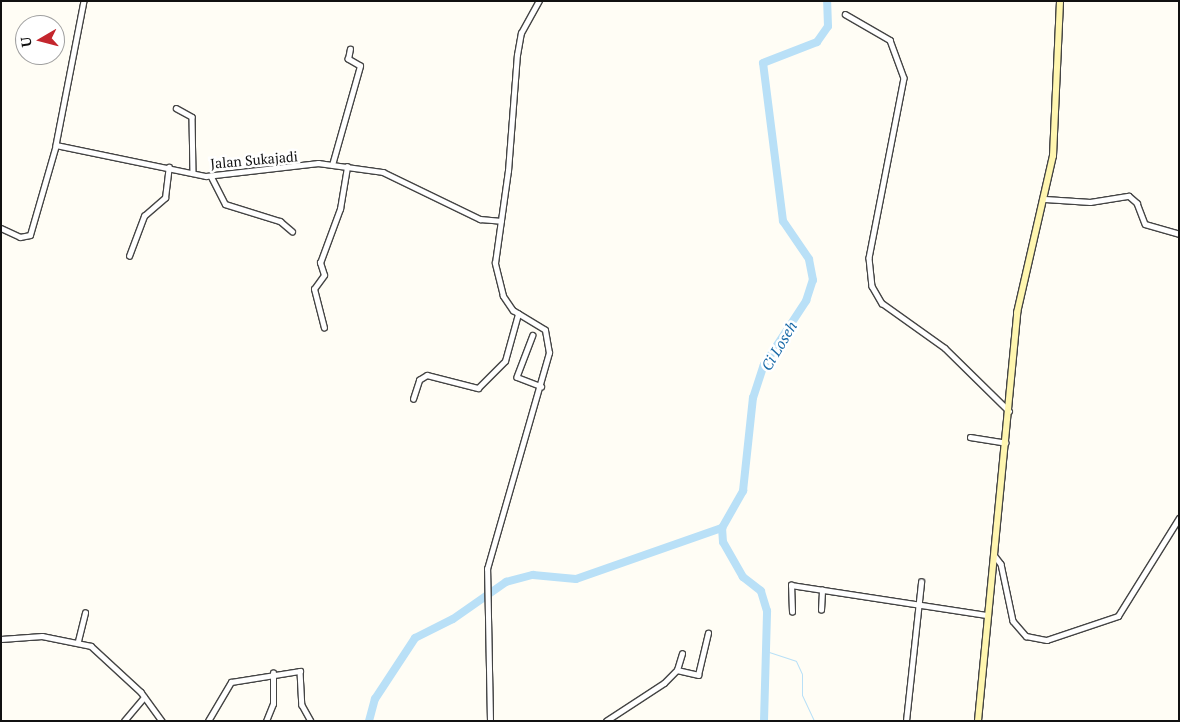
<!DOCTYPE html>
<html>
<head>
<meta charset="utf-8">
<style>
	body { margin:0 }
	#map { position:relative; width:1180px; height:722px; overflow:hidden; background:#fffdf5; font-family:"PT Serif",serif }
	div>[style] { position:absolute }
	[style*='--x'] { left:calc(var(--x)*1px); top:calc(var(--y)*1px); width:calc(var(--w)*1px); rotate:calc(var(--a)*1deg) }
	.stream>* { height:1px; margin:-0.5px; padding:0 0.5px; transform-origin:0.5px; border-radius:0.5px; background:#b9e0f7 }
	.river>* { height:8px; margin:-4px; padding:0 4px; transform-origin:4px; border-radius:4px; background:#b9e0f7 }
	.roads { filter:drop-shadow(1px 0 #444) drop-shadow(-1px 0 #444) drop-shadow(0 1px #444) drop-shadow(0 -1px #444) }
	.street>* { height:4.5px; margin:-2.25px; padding:0 2.25px; transform-origin:2.25px; border-radius:2.25px; background:#fff }
	.secondary>* { height:5.5px; margin:-2.75px; padding:0 2.75px; transform-origin:2.75px; border-radius:2.75px; background:#fff6b0 }
	span { translate:-50% -50%; white-space:nowrap; text-align:center; line-height:1.15; -webkit-text-stroke:5px #fff; paint-order:stroke }
	.street-label { font-size:14px; color:#111 }
	.water-label { font-size:15px; color:#1768a6; font-style:italic }
	.frame { position:absolute; inset:0; border:2px solid #111; pointer-events:none }
	.north { position:absolute; left:15px; top:15px; width:50px; height:50px; box-sizing:border-box; background:#fff; border:1px solid #a0a0a0; border-radius:50%; rotate:262deg; font-size:14px; font-weight:700; line-height:20px; text-align:center; color:#111 }
	.north::after { content:''; display:block; margin:auto; width:18px; height:22px; background:#c4262e; clip-path:polygon(50% 0,100% 100%,50% 72%,0 100%) }
</style>
</head>
<body>
<div id="map">
	<div class="stream">
		<i style="--x:769;--y:652;--w:28;--a:18"></i>
		<i style="--x:796;--y:661;--w:14;--a:65"></i>
		<i style="--x:802;--y:674;--w:21;--a:90"></i>
		<i style="--x:802;--y:695;--w:29;--a:65"></i>
	</div>
	<div class="river">
		<i style="--x:369;--y:721;--w:23;--a:-75"></i>
		<i style="--x:375;--y:699;--w:73;--a:-56.7"></i>
		<i style="--x:415;--y:638;--w:42;--a:-26.6"></i>
		<i style="--x:453;--y:619;--w:65;--a:-34.9"></i>
		<i style="--x:506;--y:582;--w:28;--a:-15"></i>
		<i style="--x:533;--y:575;--w:43;--a:5.3"></i>
		<i style="--x:576;--y:579;--w:155;--a:-19.3"></i>
		<i style="--x:764;--y:721;--w:110;--a:-88.4"></i>
		<i style="--x:767;--y:611;--w:21;--a:-107"></i>
		<i style="--x:761;--y:591;--w:23;--a:-142"></i>
		<i style="--x:743;--y:577;--w:40;--a:-119.7"></i>
		<i style="--x:723;--y:542;--w:14;--a:-94"></i>
		<i style="--x:722;--y:528;--w:43;--a:-60.4"></i>
		<i style="--x:743;--y:491;--w:94;--a:-83.9"></i>
		<i style="--x:753;--y:398;--w:35;--a:-72"></i>
		<i style="--x:764;--y:365;--w:77;--a:-56.7"></i>
		<i style="--x:806;--y:301;--w:22;--a:-72"></i>
		<i style="--x:813;--y:280;--w:21;--a:-101"></i>
		<i style="--x:809;--y:259;--w:46;--a:-124.4"></i>
		<i style="--x:783;--y:221;--w:159;--a:-97.2"></i>
		<i style="--x:763;--y:63;--w:58;--a:-21.3"></i>
		<i style="--x:817;--y:42;--w:19;--a:-55"></i>
		<i style="--x:828;--y:26;--w:25;--a:-92"></i>
	</div>
	<div class="roads">
		<div class="street">
			<i style="--x:84;--y:1;--w:147;--a:101"></i>
			<i style="--x:56;--y:145;--w:153;--a:11.7"></i>
			<i style="--x:206;--y:176;--w:113;--a:-6.6"></i>
			<i style="--x:318;--y:163;--w:66;--a:7.9"></i>
			<i style="--x:383;--y:172;--w:108;--a:25.9"></i>
			<i style="--x:480;--y:219;--w:21;--a:5"></i>
			<i style="--x:845;--y:14;--w:52;--a:30"></i>
			<i style="--x:890;--y:40;--w:40;--a:69.8"></i>
			<i style="--x:904;--y:78;--w:183;--a:101"></i>
			<i style="--x:869;--y:258;--w:28;--a:84"></i>
			<i style="--x:872;--y:286;--w:20;--a:60"></i>
			<i style="--x:882;--y:303;--w:77;--a:35.5"></i>
			<i style="--x:945;--y:348;--w:90;--a:44.5"></i>
			<i style="--x:176;--y:108;--w:18;--a:29"></i>
			<i style="--x:192;--y:117;--w:56;--a:89"></i>
			<i style="--x:332;--y:165;--w:103;--a:-74.2"></i>
			<i style="--x:360;--y:66;--w:14;--a:-150"></i>
			<i style="--x:348;--y:59;--w:10;--a:-79"></i>
			<i style="--x:211;--y:176;--w:31;--a:63"></i>
			<i style="--x:225;--y:204;--w:58;--a:17.2"></i>
			<i style="--x:280;--y:221;--w:16;--a:40"></i>
			<i style="--x:1045;--y:199;--w:45;--a:3.8"></i>
			<i style="--x:1090;--y:202;--w:39;--a:-9"></i>
			<i style="--x:1129;--y:196;--w:11;--a:41"></i>
			<i style="--x:1137;--y:203;--w:22;--a:69"></i>
			<i style="--x:1145;--y:224;--w:35;--a:16"></i>
			<i style="--x:1;--y:228;--w:21;--a:25"></i>
			<i style="--x:20;--y:237;--w:10;--a:-11"></i>
			<i style="--x:30;--y:235;--w:94;--a:-73.9"></i>
			<i style="--x:129;--y:256;--w:43;--a:-69.4"></i>
			<i style="--x:144;--y:216;--w:28;--a:-41"></i>
			<i style="--x:165;--y:198;--w:31;--a:-83"></i>
			<i style="--x:324;--y:328;--w:40;--a:-104.4"></i>
			<i style="--x:314;--y:289;--w:17;--a:-54"></i>
			<i style="--x:324;--y:275;--w:13;--a:-108"></i>
			<i style="--x:320;--y:263;--w:58;--a:-69.7"></i>
			<i style="--x:340;--y:209;--w:43;--a:-80.5"></i>
			<i style="--x:533;--y:335;--w:45;--a:110.9"></i>
			<i style="--x:517;--y:377;--w:26;--a:21"></i>
			<i style="--x:413;--y:399;--w:20;--a:-72"></i>
			<i style="--x:419;--y:380;--w:9;--a:-32"></i>
			<i style="--x:427;--y:375;--w:53;--a:14.3"></i>
			<i style="--x:478;--y:388;--w:38;--a:-45"></i>
			<i style="--x:505;--y:361;--w:49;--a:-74.5"></i>
			<i style="--x:970;--y:437;--w:36;--a:9"></i>
			<i style="--x:994;--y:555;--w:11;--a:52"></i>
			<i style="--x:1001;--y:564;--w:58;--a:78.1"></i>
			<i style="--x:1013;--y:621;--w:20;--a:49"></i>
			<i style="--x:1026;--y:636;--w:21;--a:11"></i>
			<i style="--x:1047;--y:640;--w:75;--a:-18.7"></i>
			<i style="--x:1118;--y:616;--w:115;--a:-58.1"></i>
			<i style="--x:821;--y:610;--w:20;--a:-87"></i>
			<i style="--x:792;--y:612;--w:27;--a:-92"></i>
			<i style="--x:791;--y:585;--w:199;--a:8.7"></i>
			<i style="--x:1;--y:639;--w:41;--a:-4.2"></i>
			<i style="--x:42;--y:636;--w:50;--a:11.5"></i>
			<i style="--x:91;--y:646;--w:68;--a:42.6"></i>
			<i style="--x:141;--y:692;--w:36;--a:54"></i>
			<i style="--x:78;--y:641;--w:29;--a:-76"></i>
			<i style="--x:677;--y:670;--w:22;--a:13"></i>
			<i style="--x:698;--y:675;--w:43;--a:-76.6"></i>
			<i style="--x:124;--y:721;--w:31;--a:-50"></i>
			<i style="--x:208;--y:721;--w:45;--a:-59.5"></i>
			<i style="--x:231;--y:682;--w:70;--a:-9.1"></i>
			<i style="--x:300;--y:671;--w:34;--a:87"></i>
			<i style="--x:302;--y:705;--w:18;--a:61"></i>
			<i style="--x:266;--y:721;--w:18;--a:-68"></i>
			<i style="--x:273;--y:704;--w:31;--a:-90"></i>
			<i style="--x:490;--y:721;--w:152;--a:-91.1"></i>
			<i style="--x:487;--y:569;--w:225;--a:-74"></i>
			<i style="--x:549;--y:353;--w:23;--a:-100"></i>
			<i style="--x:545;--y:330;--w:37;--a:-149"></i>
			<i style="--x:513;--y:311;--w:18;--a:-124"></i>
			<i style="--x:503;--y:296;--w:34;--a:-104"></i>
			<i style="--x:495;--y:263;--w:93;--a:-82"></i>
			<i style="--x:508;--y:171;--w:116;--a:-85.6"></i>
			<i style="--x:517;--y:55;--w:22;--a:-80"></i>
			<i style="--x:521;--y:33;--w:37;--a:-61"></i>
			<i style="--x:606;--y:721;--w:69;--a:-33.2"></i>
			<i style="--x:664;--y:683;--w:18;--a:-45"></i>
			<i style="--x:677;--y:670;--w:17;--a:-73"></i>
			<i style="--x:906;--y:721;--w:140;--a:-83.8"></i>
		</div>
		<div class="secondary">
			<i style="--x:978;--y:721;--w:410;--a:-84.5"></i>
			<i style="--x:1017;--y:313;--w:161;--a:-77.1"></i>
			<i style="--x:1053;--y:156;--w:155;--a:-87.4"></i>
		</div>
	</div>
	<div class="street-label">
		<span style="left:254px;top:160px;rotate:-5deg">Jalan Sukajadi</span>
	</div>
	<div class="water-label">
		<span style="left:779px;top:346px;rotate:-59deg">Ci Loseh</span>
	</div>
	<div class="frame"></div>
	<div class="north">U</div>
</div>
</body>
</html>
